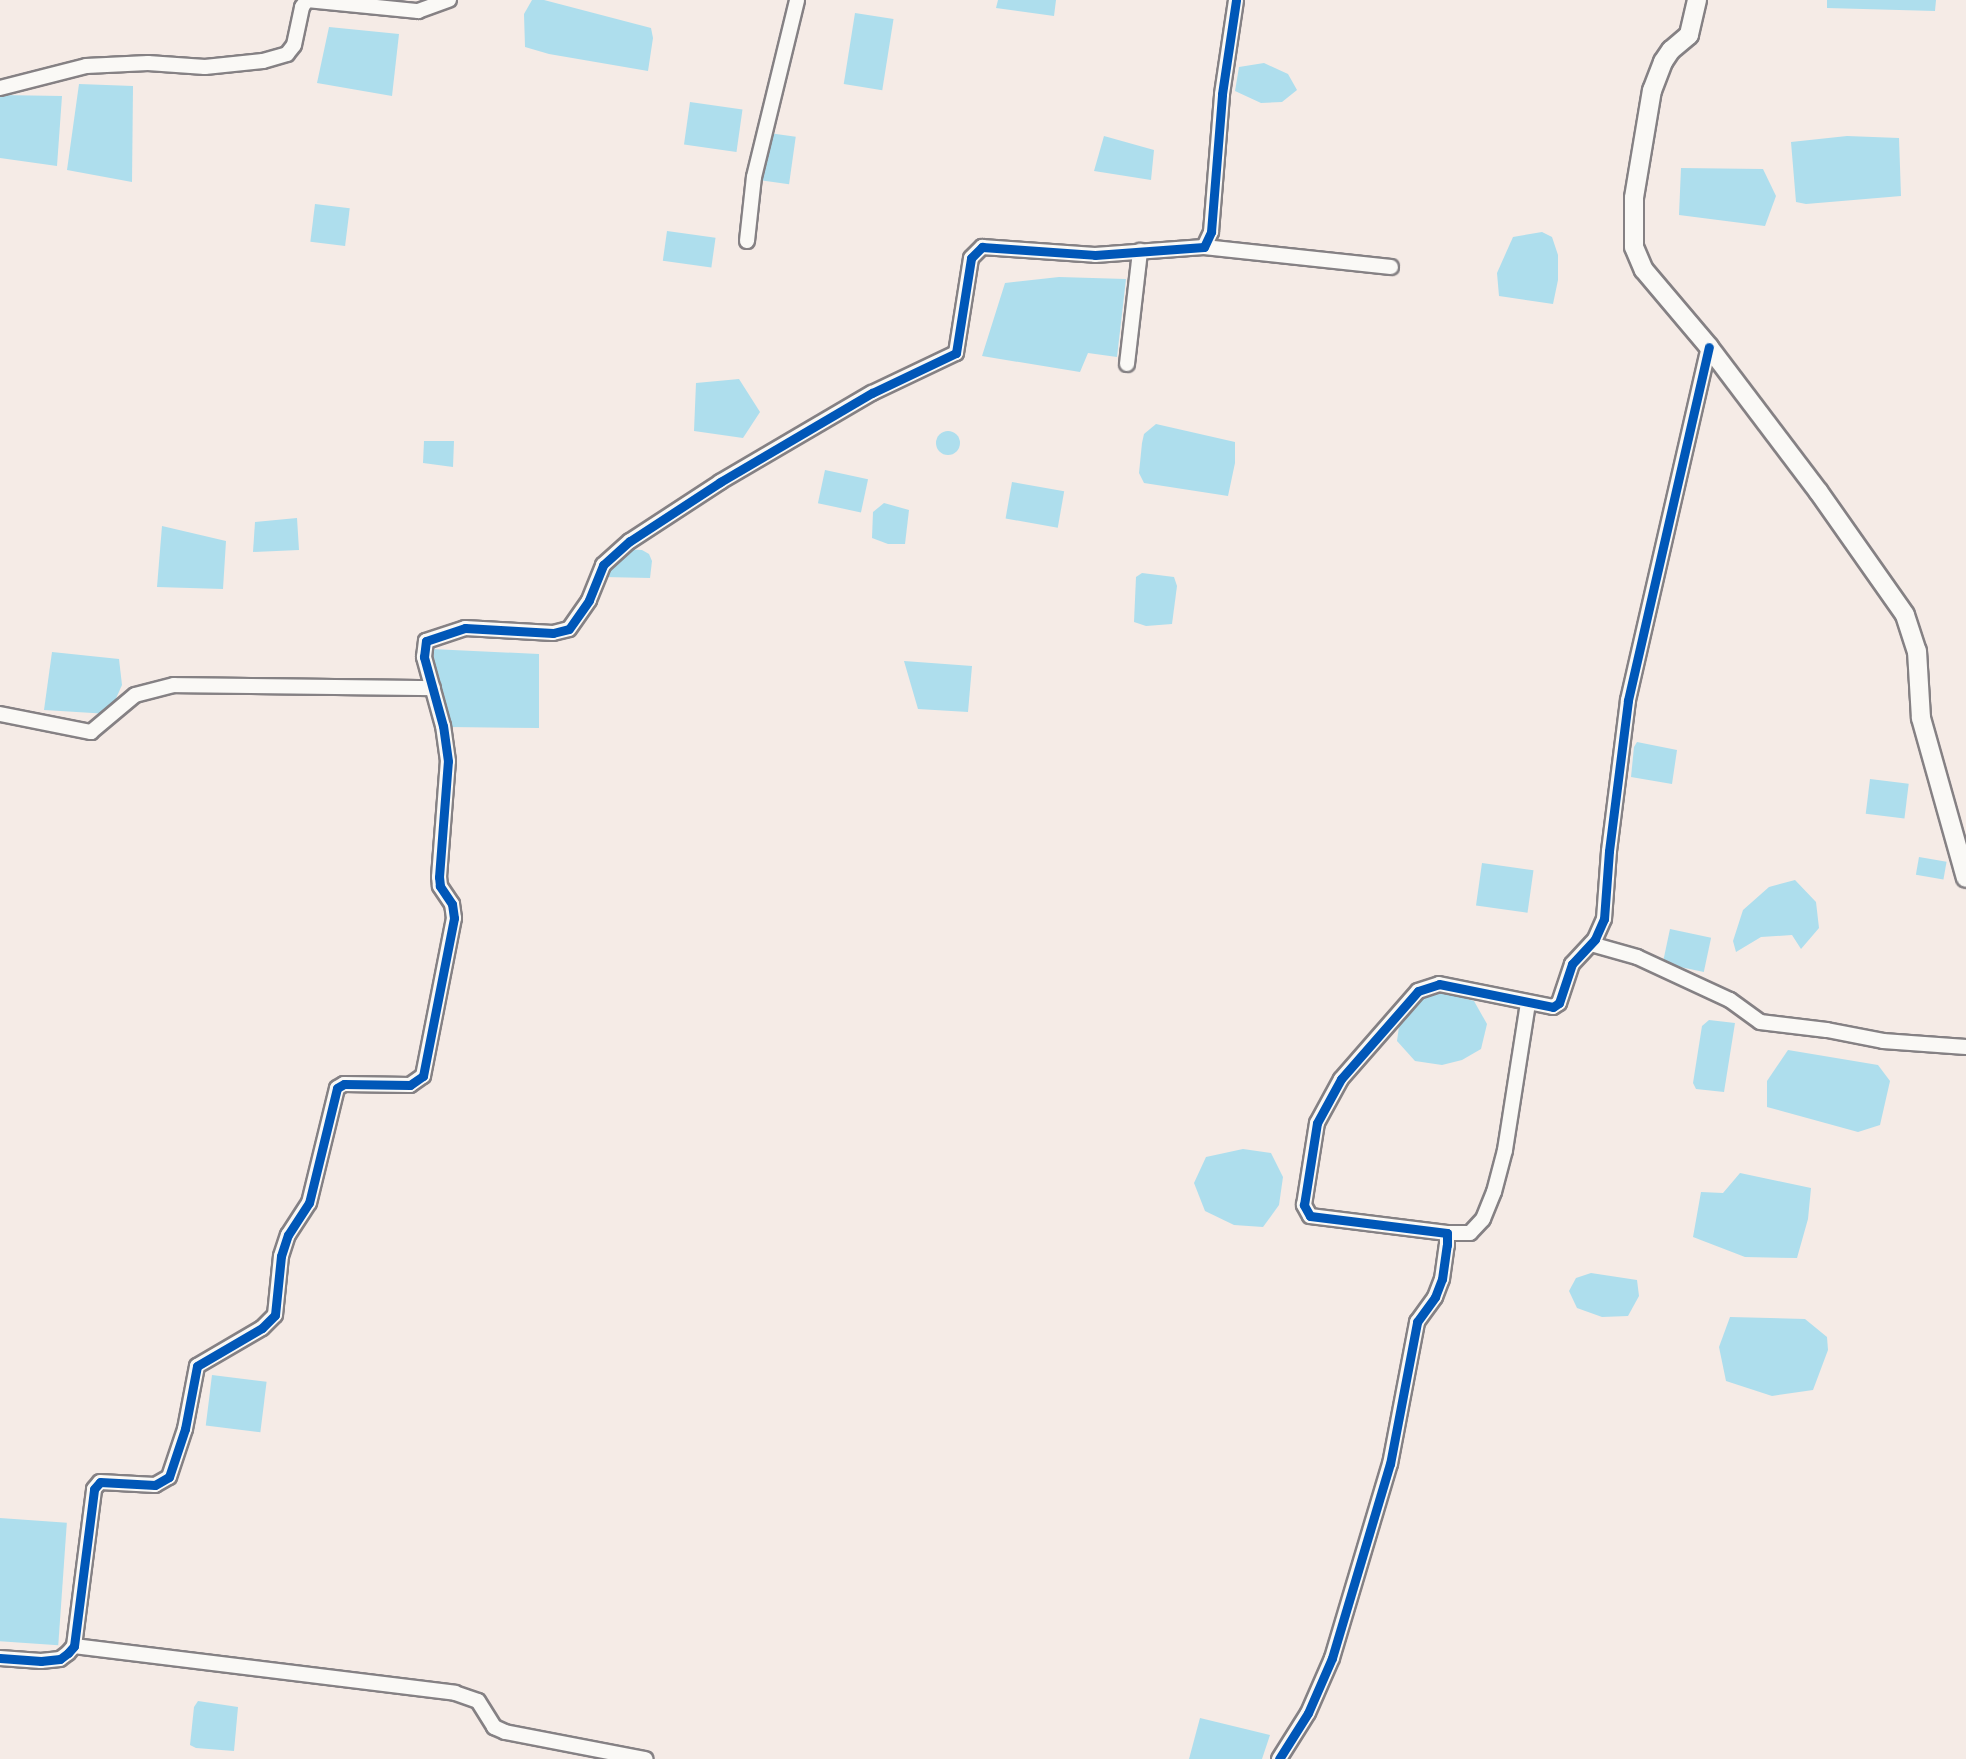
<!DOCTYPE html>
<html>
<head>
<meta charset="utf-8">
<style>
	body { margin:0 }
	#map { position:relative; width:1966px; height:1759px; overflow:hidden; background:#f5ebe6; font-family:"Gochi Hand",sans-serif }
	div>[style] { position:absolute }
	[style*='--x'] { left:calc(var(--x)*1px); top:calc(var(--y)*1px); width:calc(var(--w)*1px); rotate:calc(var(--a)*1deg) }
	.water>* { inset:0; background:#aedeed; transform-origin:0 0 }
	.round { border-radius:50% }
	.roads { filter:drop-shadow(2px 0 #858184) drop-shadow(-2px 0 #858184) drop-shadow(0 2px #858184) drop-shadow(0 -2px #858184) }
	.minor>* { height:14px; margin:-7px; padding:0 7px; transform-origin:7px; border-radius:7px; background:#faf9f6 }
	.major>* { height:18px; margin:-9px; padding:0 9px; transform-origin:9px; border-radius:9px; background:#faf9f6 }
	.cycleway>* { height:9px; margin:-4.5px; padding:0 4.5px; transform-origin:4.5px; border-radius:4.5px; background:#0057b8 }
	span { translate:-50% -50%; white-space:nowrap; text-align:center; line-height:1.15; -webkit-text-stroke:6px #fdfcf7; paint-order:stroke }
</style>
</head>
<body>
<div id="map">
	<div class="water">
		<i style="clip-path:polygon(532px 0,544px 0,651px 28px,653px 38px,648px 71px,549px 54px,525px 47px,524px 14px)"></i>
		<i style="clip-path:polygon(998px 0,1056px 0,1054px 16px,996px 8px)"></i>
		<i style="clip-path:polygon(1827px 0,1936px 0,1935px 11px,1827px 8px)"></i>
		<i style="left:855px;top:13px;width:39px;height:72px;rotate:9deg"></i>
		<i style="clip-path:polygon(329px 27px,399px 34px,392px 96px,317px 83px)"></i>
		<i style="clip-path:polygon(1264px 63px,1288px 74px,1297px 90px,1282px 102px,1261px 103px,1235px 91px,1239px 67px)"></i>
		<i style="clip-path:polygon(79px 84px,133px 86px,132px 182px,67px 170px)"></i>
		<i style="clip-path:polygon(0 95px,62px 96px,57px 166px,0 158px)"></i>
		<i style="left:690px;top:102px;width:53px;height:43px;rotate:8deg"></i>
		<i style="left:769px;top:133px;width:27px;height:48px;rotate:8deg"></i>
		<i style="clip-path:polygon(1104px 136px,1154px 150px,1151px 180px,1094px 171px)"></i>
		<i style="clip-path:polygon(1847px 136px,1899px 138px,1901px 196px,1806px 204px,1796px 202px,1791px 142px)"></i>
		<i style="clip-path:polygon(1681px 168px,1763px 169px,1776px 196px,1765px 226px,1679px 215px)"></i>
		<i style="left:315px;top:204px;width:35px;height:38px;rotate:7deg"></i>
		<i style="left:667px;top:231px;width:49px;height:30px;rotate:8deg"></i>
		<i style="clip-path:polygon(1542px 232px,1552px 237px,1558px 255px,1558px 280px,1553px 304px,1499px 296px,1497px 273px,1513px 237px)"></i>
		<i style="clip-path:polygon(1059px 277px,1126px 279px,1117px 357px,1088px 353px,1080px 372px,982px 356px,1005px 283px)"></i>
		<i style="clip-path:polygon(739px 379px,760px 412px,743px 438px,694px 431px,696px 383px)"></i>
		<i style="clip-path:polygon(1156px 424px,1235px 442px,1235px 463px,1228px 496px,1144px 483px,1139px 473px,1142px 443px,1144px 434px)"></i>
		<i class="round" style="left:936px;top:431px;width:24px;height:24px"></i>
		<i style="clip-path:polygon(424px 441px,454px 441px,453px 467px,423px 463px)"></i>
		<i style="left:825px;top:470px;width:44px;height:34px;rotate:12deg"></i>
		<i style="left:1012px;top:482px;width:53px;height:37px;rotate:10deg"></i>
		<i style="clip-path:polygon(884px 503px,909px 510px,905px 544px,888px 544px,872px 538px,873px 512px)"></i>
		<i style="clip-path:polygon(297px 518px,299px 550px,253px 552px,255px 522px)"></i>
		<i style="clip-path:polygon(162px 526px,226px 541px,223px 589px,157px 587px)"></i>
		<i style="clip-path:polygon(617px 549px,642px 550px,649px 554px,652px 561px,650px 578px,604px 577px,594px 570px,603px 552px)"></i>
		<i style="clip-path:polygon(1142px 573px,1174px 577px,1177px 586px,1172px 624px,1146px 626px,1134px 622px,1136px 577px)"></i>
		<i style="clip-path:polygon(432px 649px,539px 654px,539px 728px,449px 727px)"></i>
		<i style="clip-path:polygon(52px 652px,119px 659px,122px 685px,109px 714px,44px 710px)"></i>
		<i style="clip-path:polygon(904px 661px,972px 666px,968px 712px,918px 709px)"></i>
		<i style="clip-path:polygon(1637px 742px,1677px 750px,1672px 784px,1631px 777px,1634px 747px)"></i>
		<i style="left:1870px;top:779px;width:39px;height:35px;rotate:7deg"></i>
		<i style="left:1919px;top:857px;width:28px;height:18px;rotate:10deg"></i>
		<i style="left:1482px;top:863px;width:52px;height:43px;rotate:8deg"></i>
		<i style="clip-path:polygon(1795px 880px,1816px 902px,1819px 928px,1801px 949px,1792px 935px,1761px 937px,1736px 952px,1733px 941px,1743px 910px,1769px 887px)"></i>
		<i style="left:1670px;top:929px;width:42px;height:35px;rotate:12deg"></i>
		<i style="clip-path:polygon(1441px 992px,1474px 1001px,1487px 1024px,1481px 1049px,1462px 1060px,1442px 1065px,1415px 1061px,1397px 1041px,1401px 1012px,1417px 994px)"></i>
		<i style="clip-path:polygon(1709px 1020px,1735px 1023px,1724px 1092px,1696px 1089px,1693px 1083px,1702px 1026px)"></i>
		<i style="clip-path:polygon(1788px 1050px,1878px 1065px,1890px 1081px,1880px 1125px,1858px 1132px,1767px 1107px,1767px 1081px)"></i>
		<i style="clip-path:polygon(1243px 1149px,1271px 1153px,1283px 1177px,1279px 1205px,1263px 1227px,1234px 1225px,1205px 1211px,1194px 1183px,1206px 1157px)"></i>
		<i style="clip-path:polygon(1740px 1173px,1811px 1188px,1808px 1219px,1797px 1258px,1745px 1257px,1693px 1237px,1701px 1192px,1723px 1193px)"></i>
		<i style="clip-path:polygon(1591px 1273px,1637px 1280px,1639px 1296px,1628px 1316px,1602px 1317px,1577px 1308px,1569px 1291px,1576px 1278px)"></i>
		<i style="clip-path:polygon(1730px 1317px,1805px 1319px,1827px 1337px,1828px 1350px,1813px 1390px,1772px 1396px,1726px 1381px,1719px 1347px)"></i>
		<i style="left:212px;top:1375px;width:55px;height:51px;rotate:7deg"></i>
		<i style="left:0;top:1518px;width:67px;height:123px;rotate:4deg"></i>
		<i style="clip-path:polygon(198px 1701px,238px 1707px,234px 1751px,196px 1748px,190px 1745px,194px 1707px)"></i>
		<i style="clip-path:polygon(1200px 1718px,1270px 1735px,1262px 1759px,1189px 1759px)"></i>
	</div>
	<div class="roads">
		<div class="minor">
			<i style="--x:0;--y:88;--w:89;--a:-14.3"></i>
			<i style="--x:86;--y:66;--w:62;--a:-2.8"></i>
			<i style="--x:148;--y:63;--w:57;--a:4"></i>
			<i style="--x:205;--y:67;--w:58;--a:-5.9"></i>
			<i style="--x:263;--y:61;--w:25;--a:-16"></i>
			<i style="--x:287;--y:54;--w:11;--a:-52"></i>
			<i style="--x:294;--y:45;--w:39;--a:-78"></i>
			<i style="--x:302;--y:7;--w:9;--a:-54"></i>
			<i style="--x:307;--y:0;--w:112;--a:5.7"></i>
			<i style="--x:418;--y:11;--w:33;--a:-20"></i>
			<i style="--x:747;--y:241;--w:64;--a:-83.8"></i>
			<i style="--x:754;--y:177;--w:182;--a:-76.3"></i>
			<i style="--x:1204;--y:247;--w:188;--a:6.1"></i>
			<i style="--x:1127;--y:364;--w:114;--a:-83.4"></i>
			<i style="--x:0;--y:714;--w:93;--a:11.2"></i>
			<i style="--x:91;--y:732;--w:57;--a:-40.1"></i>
			<i style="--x:135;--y:695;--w:40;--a:-14.4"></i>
			<i style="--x:174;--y:685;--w:259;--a:0.7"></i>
			<i style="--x:1591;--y:944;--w:48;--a:15.8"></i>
			<i style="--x:1637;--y:957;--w:102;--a:24.8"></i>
			<i style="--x:1730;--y:1000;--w:37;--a:36"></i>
			<i style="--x:1760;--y:1022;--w:67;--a:6.8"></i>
			<i style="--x:1827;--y:1030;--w:57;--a:11.1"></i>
			<i style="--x:1883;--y:1041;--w:83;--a:4.1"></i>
			<i style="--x:1447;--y:1233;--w:23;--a:0"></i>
			<i style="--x:1470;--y:1233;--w:19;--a:-47"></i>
			<i style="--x:1483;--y:1219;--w:29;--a:-68"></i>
			<i style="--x:1494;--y:1192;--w:43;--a:-75.3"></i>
			<i style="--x:1505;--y:1150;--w:149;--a:-81.1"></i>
			<i style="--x:74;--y:1646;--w:384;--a:7"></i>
			<i style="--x:455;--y:1693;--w:24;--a:19"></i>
			<i style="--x:478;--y:1701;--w:31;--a:58"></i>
			<i style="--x:494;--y:1727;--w:12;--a:24"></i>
			<i style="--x:505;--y:1732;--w:143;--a:10.9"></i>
			<i style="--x:0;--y:1658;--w:41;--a:4.2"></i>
			<i style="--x:41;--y:1661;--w:19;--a:-6"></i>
			<i style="--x:60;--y:1659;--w:10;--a:-37"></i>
			<i style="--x:68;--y:1653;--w:9;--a:-49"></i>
			<i style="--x:74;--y:1646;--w:158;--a:-82.7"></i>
			<i style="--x:94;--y:1489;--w:9;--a:-49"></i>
			<i style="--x:100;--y:1482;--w:55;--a:3.1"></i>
			<i style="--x:155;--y:1485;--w:16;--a:-30"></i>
			<i style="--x:169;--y:1477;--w:51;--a:-71.6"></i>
			<i style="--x:185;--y:1429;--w:64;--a:-79.2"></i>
			<i style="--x:197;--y:1366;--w:75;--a:-30.3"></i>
			<i style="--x:262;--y:1328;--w:18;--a:-45"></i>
			<i style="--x:275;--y:1315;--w:59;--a:-84.2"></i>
			<i style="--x:281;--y:1256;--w:22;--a:-72"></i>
			<i style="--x:288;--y:1235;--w:38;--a:-57"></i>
			<i style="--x:309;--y:1203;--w:118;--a:-76.3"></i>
			<i style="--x:337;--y:1088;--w:8;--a:-30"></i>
			<i style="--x:344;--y:1084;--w:66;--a:0.9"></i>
			<i style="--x:410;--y:1085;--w:16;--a:-35"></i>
			<i style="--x:423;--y:1076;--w:161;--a:-78.9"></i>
			<i style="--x:454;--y:918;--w:14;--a:-98"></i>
			<i style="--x:452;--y:904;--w:22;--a:-124"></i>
			<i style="--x:440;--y:886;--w:9;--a:-96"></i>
			<i style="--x:439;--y:877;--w:116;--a:-85.6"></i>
			<i style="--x:448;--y:761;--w:35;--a:-98"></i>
			<i style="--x:443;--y:726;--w:72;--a:-105.4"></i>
			<i style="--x:424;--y:657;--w:16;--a:-83"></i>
			<i style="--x:426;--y:641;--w:41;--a:-18.4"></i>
			<i style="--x:465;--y:628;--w:88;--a:3.3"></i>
			<i style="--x:553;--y:633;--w:16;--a:-14"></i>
			<i style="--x:569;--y:629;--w:35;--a:-55"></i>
			<i style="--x:589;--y:600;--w:38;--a:-68"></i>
			<i style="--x:603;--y:565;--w:36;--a:-42"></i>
			<i style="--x:630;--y:541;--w:108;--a:-33.2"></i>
			<i style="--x:720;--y:482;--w:176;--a:-30.4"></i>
			<i style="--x:872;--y:393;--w:93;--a:-25.5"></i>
			<i style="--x:956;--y:353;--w:96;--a:-81"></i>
			<i style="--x:971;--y:258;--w:16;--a:-45"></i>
			<i style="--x:982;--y:247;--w:113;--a:4"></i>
			<i style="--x:1095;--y:255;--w:109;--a:-4.2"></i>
			<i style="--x:1204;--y:247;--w:17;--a:-65"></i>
			<i style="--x:1211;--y:232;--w:138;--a:-85.4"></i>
			<i style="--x:1222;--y:94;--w:95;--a:-81.5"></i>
			<i style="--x:1279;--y:1759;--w:54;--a:-57.8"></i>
			<i style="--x:1308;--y:1713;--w:60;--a:-66.4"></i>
			<i style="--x:1332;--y:1658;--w:202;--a:-73.4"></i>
			<i style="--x:1390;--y:1464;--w:145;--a:-79.2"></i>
			<i style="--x:1417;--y:1322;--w:31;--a:-54"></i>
			<i style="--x:1435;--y:1297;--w:19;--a:-69"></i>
			<i style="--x:1442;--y:1279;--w:34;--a:-82"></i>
			<i style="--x:1447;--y:1245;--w:12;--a:-90"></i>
			<i style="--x:1447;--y:1233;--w:138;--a:-172.9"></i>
			<i style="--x:1310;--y:1216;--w:13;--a:-119"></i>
			<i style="--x:1304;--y:1205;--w:83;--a:-81"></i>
			<i style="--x:1317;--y:1123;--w:50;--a:-61.4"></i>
			<i style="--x:1341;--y:1079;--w:117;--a:-48.8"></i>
			<i style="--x:1418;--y:991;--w:22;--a:-18"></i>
			<i style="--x:1439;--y:984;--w:116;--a:11.4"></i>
			<i style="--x:1553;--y:1007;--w:7;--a:-34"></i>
			<i style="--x:1559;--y:1003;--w:41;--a:-71.6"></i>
			<i style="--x:1572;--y:964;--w:34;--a:-47"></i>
			<i style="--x:1595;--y:939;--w:22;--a:-66"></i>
			<i style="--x:1604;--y:919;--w:68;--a:-85.8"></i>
			<i style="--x:1609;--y:851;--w:152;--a:-82.8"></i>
			<i style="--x:1628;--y:700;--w:362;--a:-77.1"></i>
		</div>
		<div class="major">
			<i style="--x:1697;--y:0;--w:36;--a:103"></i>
			<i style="--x:1689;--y:35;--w:23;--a:140"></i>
			<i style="--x:1671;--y:50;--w:14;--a:124"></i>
			<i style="--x:1663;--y:62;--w:30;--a:111"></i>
			<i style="--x:1652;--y:90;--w:109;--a:99.5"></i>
			<i style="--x:1634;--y:198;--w:49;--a:90"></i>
			<i style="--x:1634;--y:247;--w:25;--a:67"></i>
			<i style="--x:1644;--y:270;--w:101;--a:49.8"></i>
			<i style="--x:1709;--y:347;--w:181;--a:52.9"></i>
			<i style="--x:1818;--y:491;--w:151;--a:54.9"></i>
			<i style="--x:1905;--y:615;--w:38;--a:72"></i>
			<i style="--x:1917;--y:651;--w:67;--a:86.6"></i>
			<i style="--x:1921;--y:718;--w:166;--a:74.3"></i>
		</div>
	</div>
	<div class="cycleway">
		<i style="--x:0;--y:1658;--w:41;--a:4.2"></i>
		<i style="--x:41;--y:1661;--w:19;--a:-6"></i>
		<i style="--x:60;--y:1659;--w:10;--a:-37"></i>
		<i style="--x:68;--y:1653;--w:9;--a:-49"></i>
		<i style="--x:74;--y:1646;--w:158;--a:-82.7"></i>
		<i style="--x:94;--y:1489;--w:9;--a:-49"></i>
		<i style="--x:100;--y:1482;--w:55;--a:3.1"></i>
		<i style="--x:155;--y:1485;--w:16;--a:-30"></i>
		<i style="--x:169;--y:1477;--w:51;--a:-71.6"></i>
		<i style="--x:185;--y:1429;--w:64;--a:-79.2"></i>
		<i style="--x:197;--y:1366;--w:75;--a:-30.3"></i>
		<i style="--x:262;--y:1328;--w:18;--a:-45"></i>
		<i style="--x:275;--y:1315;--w:59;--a:-84.2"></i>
		<i style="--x:281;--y:1256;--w:22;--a:-72"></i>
		<i style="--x:288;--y:1235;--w:38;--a:-57"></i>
		<i style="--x:309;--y:1203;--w:118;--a:-76.3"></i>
		<i style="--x:337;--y:1088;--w:8;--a:-30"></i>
		<i style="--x:344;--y:1084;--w:66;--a:0.9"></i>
		<i style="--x:410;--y:1085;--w:16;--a:-35"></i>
		<i style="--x:423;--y:1076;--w:161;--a:-78.9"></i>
		<i style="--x:454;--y:918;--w:14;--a:-98"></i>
		<i style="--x:452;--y:904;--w:22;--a:-124"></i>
		<i style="--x:440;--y:886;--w:9;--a:-96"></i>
		<i style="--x:439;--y:877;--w:116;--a:-85.6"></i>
		<i style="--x:448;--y:761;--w:35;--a:-98"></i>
		<i style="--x:443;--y:726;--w:72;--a:-105.4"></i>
		<i style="--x:424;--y:657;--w:16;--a:-83"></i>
		<i style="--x:426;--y:641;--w:41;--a:-18.4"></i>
		<i style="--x:465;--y:628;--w:88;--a:3.3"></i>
		<i style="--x:553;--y:633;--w:16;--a:-14"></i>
		<i style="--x:569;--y:629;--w:35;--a:-55"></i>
		<i style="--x:589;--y:600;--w:38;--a:-68"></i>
		<i style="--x:603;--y:565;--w:36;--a:-42"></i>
		<i style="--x:630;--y:541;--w:108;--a:-33.2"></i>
		<i style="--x:720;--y:482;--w:176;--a:-30.4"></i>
		<i style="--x:872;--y:393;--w:93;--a:-25.5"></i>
		<i style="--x:956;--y:353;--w:96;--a:-81"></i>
		<i style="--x:971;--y:258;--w:16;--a:-45"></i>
		<i style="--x:982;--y:247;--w:113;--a:4"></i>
		<i style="--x:1095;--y:255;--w:109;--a:-4.2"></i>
		<i style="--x:1204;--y:247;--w:17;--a:-65"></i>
		<i style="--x:1211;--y:232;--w:138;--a:-85.4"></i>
		<i style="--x:1222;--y:94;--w:95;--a:-81.5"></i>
		<i style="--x:1279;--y:1759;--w:54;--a:-57.8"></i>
		<i style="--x:1308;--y:1713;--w:60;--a:-66.4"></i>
		<i style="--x:1332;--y:1658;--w:202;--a:-73.4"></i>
		<i style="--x:1390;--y:1464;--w:145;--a:-79.2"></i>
		<i style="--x:1417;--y:1322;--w:31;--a:-54"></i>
		<i style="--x:1435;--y:1297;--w:19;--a:-69"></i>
		<i style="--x:1442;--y:1279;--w:34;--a:-82"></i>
		<i style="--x:1447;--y:1245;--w:12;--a:-90"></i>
		<i style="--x:1447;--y:1233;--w:138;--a:-172.9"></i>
		<i style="--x:1310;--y:1216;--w:13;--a:-119"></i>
		<i style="--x:1304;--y:1205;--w:83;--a:-81"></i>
		<i style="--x:1317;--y:1123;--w:50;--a:-61.4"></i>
		<i style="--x:1341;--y:1079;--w:117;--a:-48.8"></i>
		<i style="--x:1418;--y:991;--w:22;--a:-18"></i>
		<i style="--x:1439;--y:984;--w:116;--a:11.4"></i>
		<i style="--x:1553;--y:1007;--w:7;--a:-34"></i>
		<i style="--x:1559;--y:1003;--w:41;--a:-71.6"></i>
		<i style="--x:1572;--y:964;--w:34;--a:-47"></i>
		<i style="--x:1595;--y:939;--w:22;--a:-66"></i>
		<i style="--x:1604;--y:919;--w:68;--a:-85.8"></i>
		<i style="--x:1609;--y:851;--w:152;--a:-82.8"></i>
		<i style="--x:1628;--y:700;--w:362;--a:-77.1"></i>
	</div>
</div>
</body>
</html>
